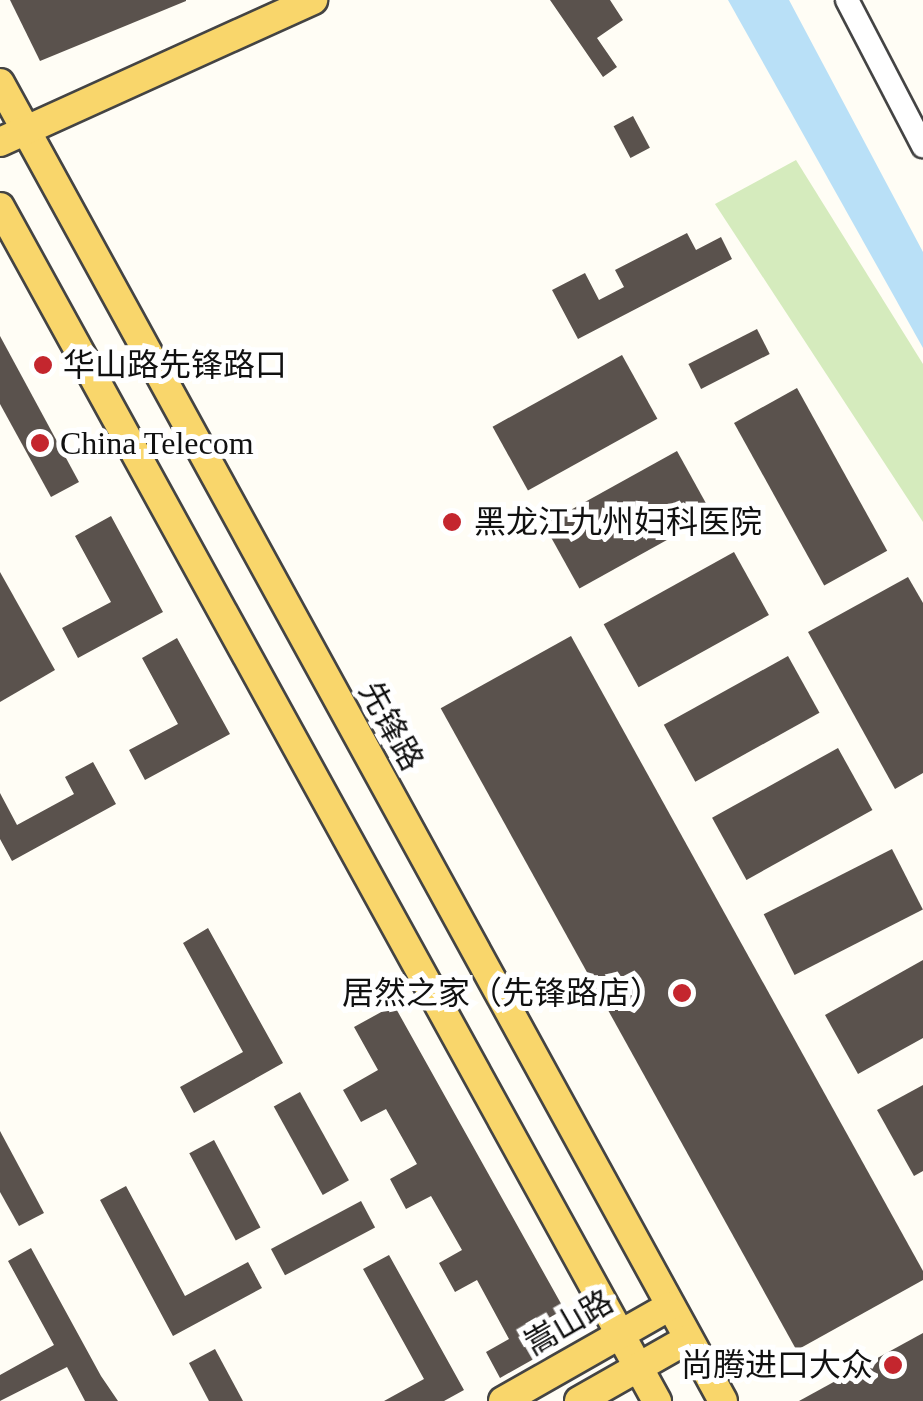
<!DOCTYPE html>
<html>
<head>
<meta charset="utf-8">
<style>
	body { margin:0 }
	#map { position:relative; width:923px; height:1401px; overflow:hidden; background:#fffdf5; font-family:"Times New Roman","Noto Sans SC",serif }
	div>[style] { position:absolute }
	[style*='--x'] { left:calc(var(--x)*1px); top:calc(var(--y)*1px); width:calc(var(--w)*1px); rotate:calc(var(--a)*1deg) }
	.green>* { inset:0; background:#d5ebbd }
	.water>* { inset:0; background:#b9e0f7 }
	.building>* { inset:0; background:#5a524d; transform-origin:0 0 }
	.roads { filter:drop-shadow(2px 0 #444) drop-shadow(-2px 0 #444) drop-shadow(0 2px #444) drop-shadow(0 -2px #444) }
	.minor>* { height:22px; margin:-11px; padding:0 11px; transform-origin:11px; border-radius:11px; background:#fff }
	.major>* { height:28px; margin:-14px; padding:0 14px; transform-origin:14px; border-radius:14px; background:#f9d66b }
	.dots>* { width:28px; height:28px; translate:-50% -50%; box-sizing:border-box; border:5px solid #fff; border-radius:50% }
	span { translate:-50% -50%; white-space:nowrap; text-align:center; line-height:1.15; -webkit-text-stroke:10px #fff; paint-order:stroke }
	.poi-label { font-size:32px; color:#111 }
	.left { translate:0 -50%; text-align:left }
	.right { translate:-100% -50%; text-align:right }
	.street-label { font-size:32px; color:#111 }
</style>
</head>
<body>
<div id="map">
	<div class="green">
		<i style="clip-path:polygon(796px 160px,923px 364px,923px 522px,715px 204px)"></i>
	</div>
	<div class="water">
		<i style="clip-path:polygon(728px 0,789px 0,923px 252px,923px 348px)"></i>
	</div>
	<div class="building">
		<i style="clip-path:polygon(10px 0,186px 0,186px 1px,40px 61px)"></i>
		<i style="clip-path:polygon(550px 0,610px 0,623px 20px,597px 38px,617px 67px,603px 77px)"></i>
		<i style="left:633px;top:116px;width:36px;height:22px;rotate:62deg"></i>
		<i style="clip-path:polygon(687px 233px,696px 250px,721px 237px,732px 259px,578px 339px,552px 290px,585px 273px,599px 300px,624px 287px,615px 270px)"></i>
		<i style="left:757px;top:329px;width:28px;height:77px;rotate:63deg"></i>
		<i style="clip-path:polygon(0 336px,79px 482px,51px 497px,0 404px)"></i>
		<i style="left:622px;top:355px;width:73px;height:148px;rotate:61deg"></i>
		<i style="left:797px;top:388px;width:186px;height:72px;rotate:61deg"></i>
		<i style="left:677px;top:451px;width:73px;height:152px;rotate:61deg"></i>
		<i style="clip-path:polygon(111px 516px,163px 612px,78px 658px,62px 628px,111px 602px,75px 536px)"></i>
		<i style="left:734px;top:552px;width:72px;height:149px;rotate:61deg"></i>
		<i style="clip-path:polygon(0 572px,55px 670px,0 702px)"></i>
		<i style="clip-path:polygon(908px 577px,923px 603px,923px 773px,895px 789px,808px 632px)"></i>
		<i style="left:571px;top:636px;width:734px;height:149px;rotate:61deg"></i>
		<i style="clip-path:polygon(177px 638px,230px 734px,145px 780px,129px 750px,178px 724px,142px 658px)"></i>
		<i style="left:788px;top:656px;width:65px;height:142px;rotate:61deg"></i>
		<i style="left:838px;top:748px;width:71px;height:144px;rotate:61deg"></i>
		<i style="clip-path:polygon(93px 762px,116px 804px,12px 861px,0 839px,0 793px,17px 825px,74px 794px,65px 777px)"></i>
		<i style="left:892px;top:849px;width:68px;height:144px;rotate:63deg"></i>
		<i style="clip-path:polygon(208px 928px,283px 1063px,194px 1113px,180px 1087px,243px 1052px,183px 943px)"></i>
		<i style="clip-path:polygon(923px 960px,923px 1038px,858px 1074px,825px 1015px)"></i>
		<i style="clip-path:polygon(394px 1005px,578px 1334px,500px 1378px,486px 1352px,509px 1339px,477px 1280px,455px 1292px,439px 1263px,462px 1250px,431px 1196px,406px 1209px,390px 1179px,417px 1164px,386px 1109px,361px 1122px,343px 1090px,378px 1070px,354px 1027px)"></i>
		<i style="clip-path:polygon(923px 1085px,923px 1171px,914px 1176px,877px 1110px)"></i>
		<i style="left:300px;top:1092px;width:101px;height:30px;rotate:61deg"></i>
		<i style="clip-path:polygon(0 1131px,44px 1213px,19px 1226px,0 1192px)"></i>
		<i style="left:214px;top:1140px;width:99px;height:28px;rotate:62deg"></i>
		<i style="clip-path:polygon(126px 1186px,185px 1296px,248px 1262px,262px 1288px,173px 1336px,100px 1200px)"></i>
		<i style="left:361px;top:1201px;width:30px;height:102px;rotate:62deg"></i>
		<i style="clip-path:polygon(31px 1248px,101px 1376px,118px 1401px,85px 1401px,67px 1367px,0 1401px,0 1375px,54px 1345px,8px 1261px)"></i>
		<i style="clip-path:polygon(389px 1255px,464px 1390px,444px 1401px,384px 1401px,424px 1379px,363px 1269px)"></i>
		<i style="clip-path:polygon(923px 1333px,923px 1401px,799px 1401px)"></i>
		<i style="clip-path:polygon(215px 1349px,243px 1401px,209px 1401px,189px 1363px)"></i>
	</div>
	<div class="roads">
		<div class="minor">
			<i style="--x:847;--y:0;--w:165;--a:62.5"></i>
		</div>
		<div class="major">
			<i style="--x:0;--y:83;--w:1503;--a:61.25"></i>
			<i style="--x:0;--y:142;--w:344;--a:-24.4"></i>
			<i style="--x:0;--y:207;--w:1363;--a:61.18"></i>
			<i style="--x:503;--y:1401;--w:192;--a:-29.6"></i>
			<i style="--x:579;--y:1401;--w:125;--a:-29.6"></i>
		</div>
	</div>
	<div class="dots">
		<i style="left:43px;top:365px;background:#c4262e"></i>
		<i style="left:40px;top:443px;background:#c4262e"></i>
		<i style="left:452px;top:522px;background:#c4262e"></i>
		<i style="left:682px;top:993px;background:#c4262e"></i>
		<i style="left:893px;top:1365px;background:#c4262e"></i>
	</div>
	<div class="poi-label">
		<span class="left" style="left:63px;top:365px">华山路先锋路口</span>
		<span class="left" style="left:60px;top:443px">China Telecom</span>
		<span class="left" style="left:474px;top:522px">黑龙江九州妇科医院</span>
		<span class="right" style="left:662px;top:993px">居然之家（先锋路店）</span>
		<span class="right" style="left:873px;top:1365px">尚腾进口大众</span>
	</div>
	<div class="street-label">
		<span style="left:391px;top:726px;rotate:61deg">先锋路</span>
		<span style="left:569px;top:1323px;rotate:-30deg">嵩山路</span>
	</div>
</div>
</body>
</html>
